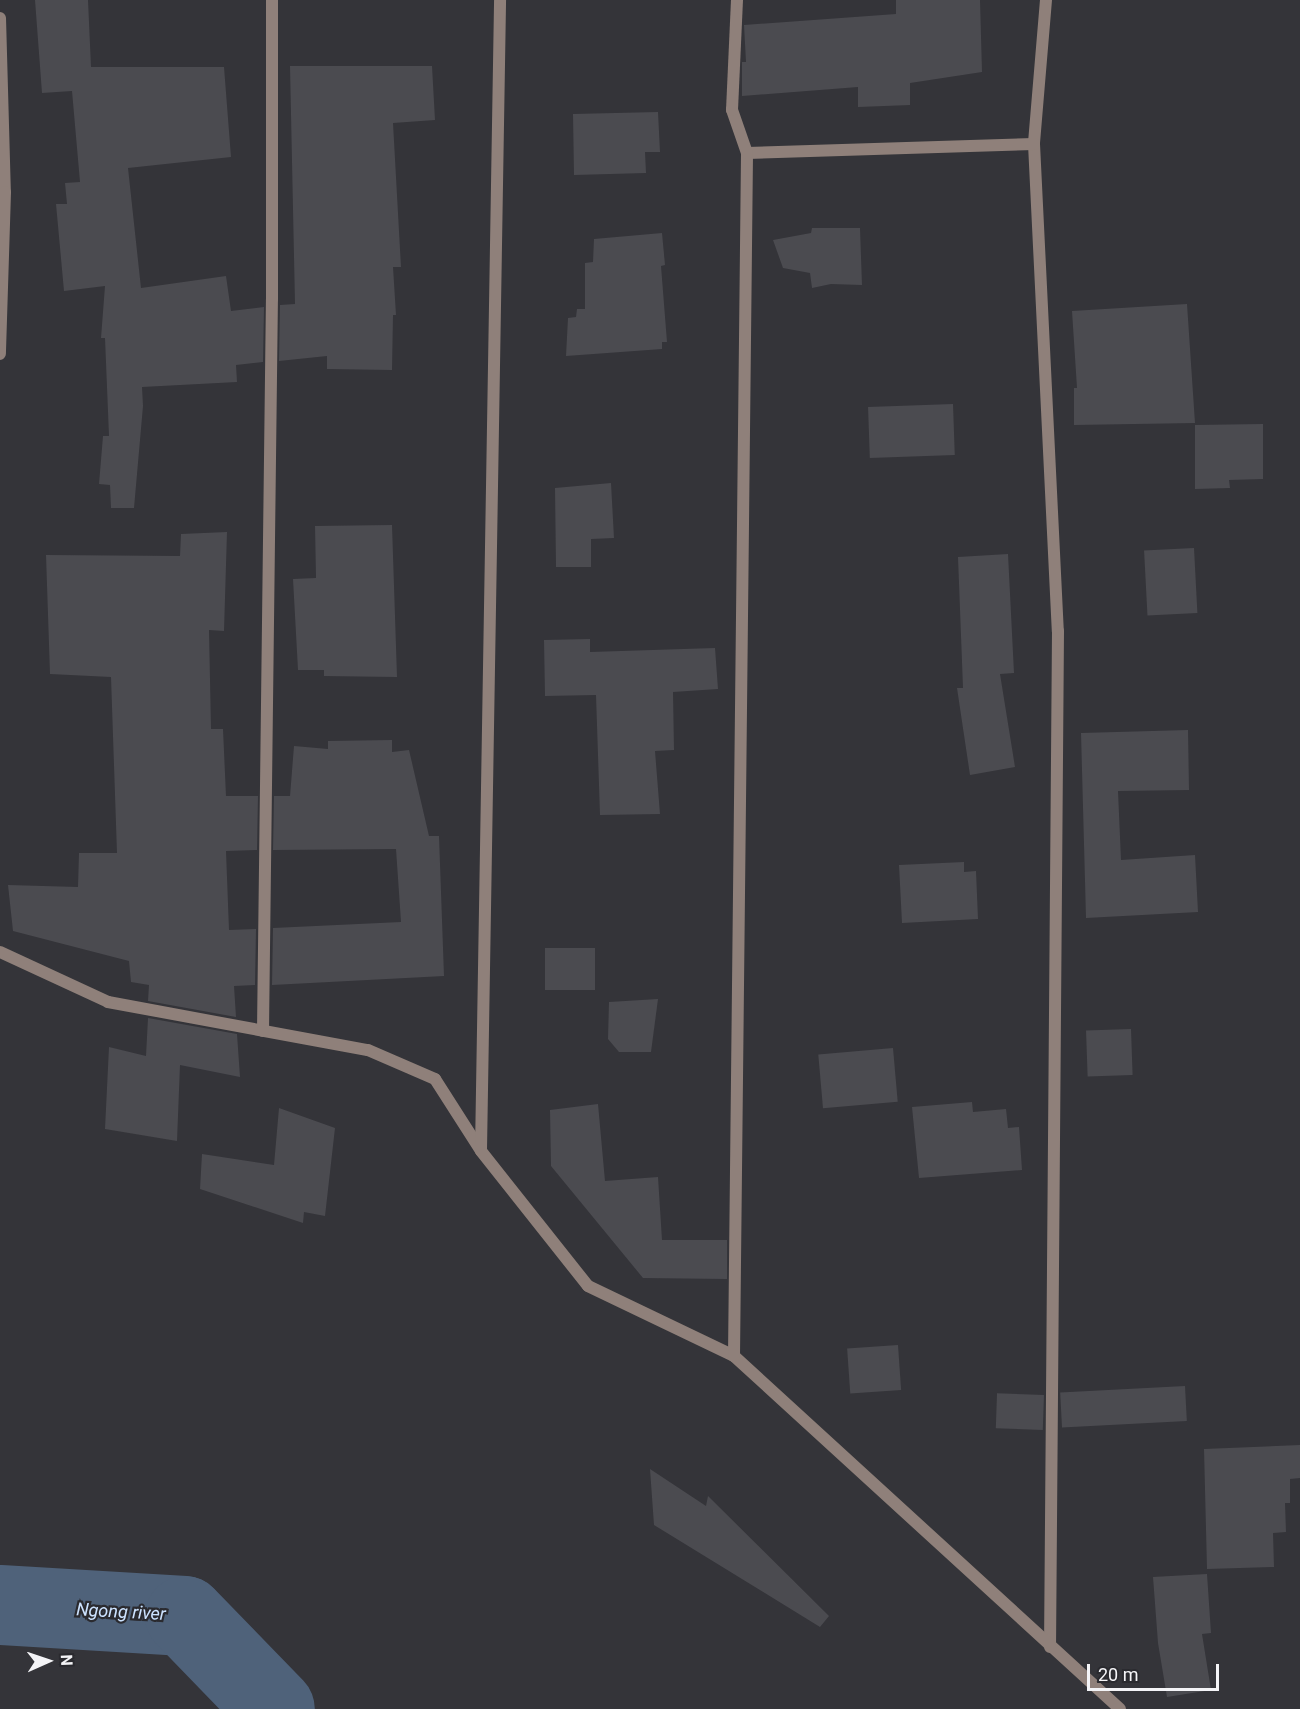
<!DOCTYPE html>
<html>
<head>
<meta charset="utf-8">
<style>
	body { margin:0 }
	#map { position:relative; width:1300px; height:1709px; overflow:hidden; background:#343439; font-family:Roboto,sans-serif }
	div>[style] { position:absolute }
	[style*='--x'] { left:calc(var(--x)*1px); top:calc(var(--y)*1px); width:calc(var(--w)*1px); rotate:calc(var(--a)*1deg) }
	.river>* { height:80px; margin:-40px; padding:0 40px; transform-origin:40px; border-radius:40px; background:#4f627a }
	.building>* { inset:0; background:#4b4b50; transform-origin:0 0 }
	.minor>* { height:12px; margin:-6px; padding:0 6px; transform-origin:6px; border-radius:6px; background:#8f807a }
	span { translate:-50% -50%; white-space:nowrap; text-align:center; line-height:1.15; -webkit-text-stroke:4.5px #2a2a2f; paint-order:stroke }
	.water-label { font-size:18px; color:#cde3ff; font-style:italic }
	.north { position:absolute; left:18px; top:1631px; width:60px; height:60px; -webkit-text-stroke:4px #2a2a2f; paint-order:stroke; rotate:87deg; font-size:16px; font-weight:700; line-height:24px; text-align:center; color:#f4f4f7 }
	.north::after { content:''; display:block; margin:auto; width:21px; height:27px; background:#f4f4f7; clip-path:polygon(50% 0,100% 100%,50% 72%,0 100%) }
	.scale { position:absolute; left:1087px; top:1664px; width:132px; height:27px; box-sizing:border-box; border:3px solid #f4f4f7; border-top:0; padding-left:8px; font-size:18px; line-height:21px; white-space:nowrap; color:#f4f4f7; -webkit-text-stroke:4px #2a2a2f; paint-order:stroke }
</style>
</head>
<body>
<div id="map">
	<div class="river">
		<i style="--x:0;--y:1605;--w:185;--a:3.4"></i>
		<i style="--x:185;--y:1616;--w:129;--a:45.9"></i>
	</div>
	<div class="building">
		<i style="clip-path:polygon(35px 0,88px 0,91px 67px,224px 67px,231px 157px,128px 168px,141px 288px,226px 276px,231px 311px,264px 307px,263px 362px,236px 365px,237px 382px,142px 387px,143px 406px,134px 508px,111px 508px,110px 485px,99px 484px,103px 436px,109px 436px,105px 338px,101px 338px,105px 286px,64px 291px,56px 204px,67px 204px,65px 183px,80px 182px,72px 91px,42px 93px)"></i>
		<i style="clip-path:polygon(896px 0,980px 0,982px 72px,910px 83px,910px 105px,858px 107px,858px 87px,742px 96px,742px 62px,746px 62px,744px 25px,896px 14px)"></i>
		<i style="clip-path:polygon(290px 66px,432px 66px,435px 120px,393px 123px,401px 267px,393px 267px,396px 315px,393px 315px,392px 370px,327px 369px,327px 356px,279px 361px,280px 305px,295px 304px)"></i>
		<i style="clip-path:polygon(658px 112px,660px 152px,645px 152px,646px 173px,574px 175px,573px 114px)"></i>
		<i style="clip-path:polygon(812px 228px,860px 228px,862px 285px,831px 284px,812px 288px,810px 273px,783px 268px,773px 240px,811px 233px)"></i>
		<i style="clip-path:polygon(662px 233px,665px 265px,661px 266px,667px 342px,662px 342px,662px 349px,566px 356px,568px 318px,576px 317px,577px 309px,585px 309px,585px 263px,593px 262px,594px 239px)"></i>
		<i style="clip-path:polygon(1187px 304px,1195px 423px,1074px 425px,1074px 388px,1077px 388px,1072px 311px)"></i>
		<i style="left:953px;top:404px;width:51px;height:85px;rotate:88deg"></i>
		<i style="clip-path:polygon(1263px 424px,1263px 479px,1229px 480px,1230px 488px,1195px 489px,1195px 425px)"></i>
		<i style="clip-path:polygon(611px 483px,614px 538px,591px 539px,591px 567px,556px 567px,555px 488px)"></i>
		<i style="clip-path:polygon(392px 525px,397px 677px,324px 676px,324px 670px,298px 670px,293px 579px,316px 578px,315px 526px)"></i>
		<i style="clip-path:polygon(227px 532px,224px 631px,209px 630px,211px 729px,223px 729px,226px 796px,258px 796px,257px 850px,226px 851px,229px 930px,256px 929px,255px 985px,234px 986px,236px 1017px,148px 1001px,149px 985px,131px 982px,129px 961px,13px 931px,8px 885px,78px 887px,79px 853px,117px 853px,111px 677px,50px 674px,46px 555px,180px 556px,181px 534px)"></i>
		<i style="left:1194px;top:548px;width:65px;height:50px;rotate:87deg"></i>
		<i style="clip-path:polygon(1008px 554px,1014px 673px,1000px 674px,1015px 767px,970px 775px,957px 688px,963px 688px,958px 557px)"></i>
		<i style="clip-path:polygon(590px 639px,590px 652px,715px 648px,718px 689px,673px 692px,674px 750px,655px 751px,660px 814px,600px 815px,596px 695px,545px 696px,544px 640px)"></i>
		<i style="clip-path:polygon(1188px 730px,1189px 790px,1118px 791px,1121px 860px,1195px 855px,1198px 912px,1086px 918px,1081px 733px)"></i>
		<i style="clip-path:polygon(392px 740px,392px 752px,409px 750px,429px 836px,439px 836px,444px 976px,272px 985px,273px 928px,401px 922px,396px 849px,273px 850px,274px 796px,290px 796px,294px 746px,328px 749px,328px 741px)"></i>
		<i style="clip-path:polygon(964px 862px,964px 872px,976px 871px,978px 919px,902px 923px,899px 865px)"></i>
		<i style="left:545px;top:948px;width:50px;height:42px"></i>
		<i style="clip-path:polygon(658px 999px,651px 1052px,619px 1052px,608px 1039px,609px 1002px)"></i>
		<i style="clip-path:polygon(148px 1018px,237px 1034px,240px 1077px,180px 1065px,177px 1141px,105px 1129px,109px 1047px,146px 1056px)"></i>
		<i style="left:1131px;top:1029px;width:46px;height:45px;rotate:88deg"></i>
		<i style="left:893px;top:1048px;width:54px;height:75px;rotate:85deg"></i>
		<i style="clip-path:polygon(972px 1102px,973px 1112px,1006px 1109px,1008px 1128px,1019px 1127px,1022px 1170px,919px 1178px,912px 1107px)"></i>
		<i style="clip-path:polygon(598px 1104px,605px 1181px,658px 1177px,662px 1240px,727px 1240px,727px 1279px,643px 1278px,551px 1166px,550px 1110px)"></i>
		<i style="clip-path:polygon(279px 1108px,335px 1128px,325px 1216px,304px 1212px,303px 1223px,200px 1189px,202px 1154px,274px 1165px)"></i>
		<i style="left:898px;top:1345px;width:45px;height:51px;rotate:86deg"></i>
		<i style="left:1185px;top:1386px;width:35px;height:125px;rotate:87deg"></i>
		<i style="left:1044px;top:1395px;width:35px;height:47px;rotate:92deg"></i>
		<i style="clip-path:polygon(1300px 1445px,1300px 1478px,1290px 1479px,1290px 1503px,1285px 1503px,1286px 1532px,1273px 1533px,1274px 1567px,1207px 1569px,1204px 1449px)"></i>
		<i style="clip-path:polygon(650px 1469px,706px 1506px,708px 1496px,829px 1616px,820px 1627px,654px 1525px)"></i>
		<i style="clip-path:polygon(1207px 1574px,1211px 1633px,1202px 1634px,1211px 1690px,1167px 1697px,1158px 1643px,1153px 1577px)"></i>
	</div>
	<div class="minor">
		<i style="--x:1046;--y:0;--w:144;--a:94.8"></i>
		<i style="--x:1034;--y:144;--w:488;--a:87.2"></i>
		<i style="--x:1058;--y:631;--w:1016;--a:90.45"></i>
		<i style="--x:0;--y:18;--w:174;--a:88.4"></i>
		<i style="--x:5;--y:192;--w:162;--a:91.8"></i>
		<i style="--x:747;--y:153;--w:287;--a:-1.8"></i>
		<i style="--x:0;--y:952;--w:119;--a:24.8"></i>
		<i style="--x:108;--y:1002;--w:264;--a:10.5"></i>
		<i style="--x:368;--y:1050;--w:73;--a:23.4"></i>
		<i style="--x:435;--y:1079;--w:85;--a:57.4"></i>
		<i style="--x:481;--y:1151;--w:172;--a:51.6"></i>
		<i style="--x:588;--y:1286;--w:162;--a:25.6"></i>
		<i style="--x:734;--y:1356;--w:523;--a:42.44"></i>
		<i style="--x:263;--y:1031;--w:732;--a:-89.3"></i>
		<i style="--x:272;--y:299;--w:299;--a:-90"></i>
		<i style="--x:481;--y:1150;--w:1150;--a:-89.05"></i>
		<i style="--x:734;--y:1356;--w:1203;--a:-89.38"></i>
		<i style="--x:747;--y:153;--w:46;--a:-109.2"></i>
		<i style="--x:732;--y:110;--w:110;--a:-87.4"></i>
	</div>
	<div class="water-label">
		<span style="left:121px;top:1612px;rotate:3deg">Ngong river</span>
	</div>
	<div class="north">N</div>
	<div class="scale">20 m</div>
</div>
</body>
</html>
